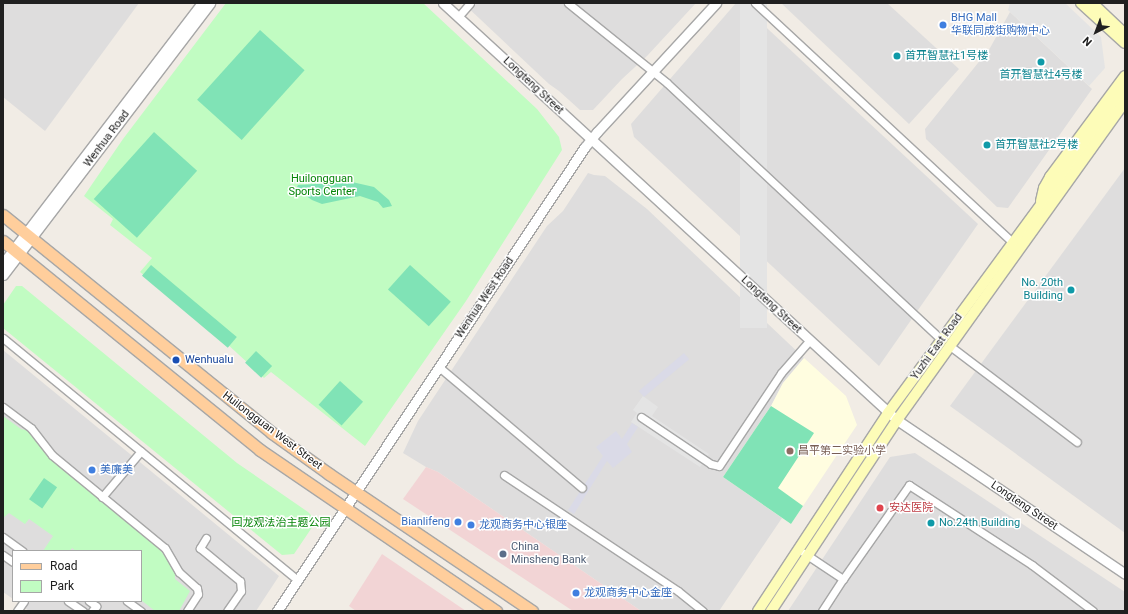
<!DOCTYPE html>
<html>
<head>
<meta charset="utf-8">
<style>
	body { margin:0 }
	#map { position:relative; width:1128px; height:614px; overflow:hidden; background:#f1ece5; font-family:Roboto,"Noto Sans SC",sans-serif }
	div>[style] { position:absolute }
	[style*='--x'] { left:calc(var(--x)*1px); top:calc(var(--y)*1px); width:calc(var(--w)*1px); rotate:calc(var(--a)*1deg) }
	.residential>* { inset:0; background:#dedddd }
	.commercial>* { inset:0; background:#f2d4d5 }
	.education>* { inset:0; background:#fffde0 }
	.park>* { inset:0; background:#c1fcc2 }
	.pitch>* { inset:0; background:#80e3b6; transform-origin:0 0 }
	.parking>* { inset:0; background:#e4e4e4; transform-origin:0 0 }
	.plaza>* { inset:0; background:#dadae7; transform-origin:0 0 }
	.roads { filter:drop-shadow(1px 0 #a7a7a7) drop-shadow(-1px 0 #a7a7a7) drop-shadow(0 1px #a7a7a7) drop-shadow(0 -1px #a7a7a7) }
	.minor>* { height:7px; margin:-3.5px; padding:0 3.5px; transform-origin:3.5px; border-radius:3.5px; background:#fff }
	.tertiary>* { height:9px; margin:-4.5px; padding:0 4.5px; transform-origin:4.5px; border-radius:4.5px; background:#fff }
	.secondary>* { height:10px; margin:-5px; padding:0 5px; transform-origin:5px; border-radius:5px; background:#fdfcb8 }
	.primary>* { height:11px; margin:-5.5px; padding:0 5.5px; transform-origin:5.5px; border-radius:5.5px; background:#ffce9c }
	.dots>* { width:11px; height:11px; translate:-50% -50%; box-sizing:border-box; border:2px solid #fff; border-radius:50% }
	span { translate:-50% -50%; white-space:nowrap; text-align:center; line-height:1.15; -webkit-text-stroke:3px #fff; paint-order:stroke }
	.shop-label { font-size:11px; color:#366cbe }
	.left { translate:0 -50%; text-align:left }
	.right { translate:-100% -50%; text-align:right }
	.culture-label { font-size:11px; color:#0d838f }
	.street-label { font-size:11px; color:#202020 }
	.park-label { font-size:11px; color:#068508 }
	.transit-label { font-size:11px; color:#164399 }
	.education-label { font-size:11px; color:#785e54 }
	.health-label { font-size:11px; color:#be3a42 }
	.service-label { font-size:11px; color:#4e5e75 }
	.frame { position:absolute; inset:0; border:4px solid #202020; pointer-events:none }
	.legend { position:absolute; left:12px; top:550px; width:130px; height:52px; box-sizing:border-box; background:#fff; border:1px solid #a6a6a6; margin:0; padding:5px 7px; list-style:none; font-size:12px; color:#202020 }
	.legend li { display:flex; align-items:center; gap:8px; height:20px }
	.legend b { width:20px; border:1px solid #a6a6a6 }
	.north { position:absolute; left:1076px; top:12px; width:40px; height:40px; -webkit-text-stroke:3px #fff; paint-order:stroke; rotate:222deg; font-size:11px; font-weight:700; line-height:16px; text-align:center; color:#202020 }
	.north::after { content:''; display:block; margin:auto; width:14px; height:18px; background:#202020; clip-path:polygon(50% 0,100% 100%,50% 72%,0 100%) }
</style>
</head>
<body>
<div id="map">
	<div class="residential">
		<i style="clip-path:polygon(3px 3px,139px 3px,45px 131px,3px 97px)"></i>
		<i style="clip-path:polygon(463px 3px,696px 3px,647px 56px,622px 79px,593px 110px,580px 110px,559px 91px,549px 84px)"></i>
		<i style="clip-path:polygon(736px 3px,740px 3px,978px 224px,879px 366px,634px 137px,631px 124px)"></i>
		<i style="clip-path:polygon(781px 3px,887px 3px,959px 69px,909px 124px)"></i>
		<i style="clip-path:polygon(1010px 12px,1092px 89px,1008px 208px,997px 207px,926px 139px,925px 129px,990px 48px)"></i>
		<i style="clip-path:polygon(1125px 168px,1125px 533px,950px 406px)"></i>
		<i style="clip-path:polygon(588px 173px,594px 175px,605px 176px,647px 209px,804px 358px,783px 383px,771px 406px,724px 477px,782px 518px,719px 611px,641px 611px,438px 472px,426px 467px,403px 453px,418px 421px,547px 226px,563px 211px)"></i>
		<i style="clip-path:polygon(3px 350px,279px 576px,256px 611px,29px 611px,16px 601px,141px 601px,141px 551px,13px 551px,13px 599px,3px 592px)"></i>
		<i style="clip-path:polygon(915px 453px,1125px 592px,1125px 611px,788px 611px,890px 457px)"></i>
	</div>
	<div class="commercial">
		<i style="clip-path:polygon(426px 467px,438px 472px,641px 611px,573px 611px,403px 499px)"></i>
		<i style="clip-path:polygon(382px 554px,466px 611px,356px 611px,349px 606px)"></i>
	</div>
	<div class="education">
		<i style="clip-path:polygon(804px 358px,846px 396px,857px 425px,791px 524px,723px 477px,771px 406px,783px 383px)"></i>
	</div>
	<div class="park">
		<i style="clip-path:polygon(226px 3px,423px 3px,537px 109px,559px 137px,562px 150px,466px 301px,365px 446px,271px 372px,264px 378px,225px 342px,140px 272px,152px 258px,110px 225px,113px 219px,84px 196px,123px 139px)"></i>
		<i style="clip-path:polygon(16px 286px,22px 286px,237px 463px,308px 512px,314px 518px,315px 523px,294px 554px,282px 555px,3px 328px,3px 305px)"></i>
		<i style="clip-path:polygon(3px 416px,21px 429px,30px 431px,37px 439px,43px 450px,58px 465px,154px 543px,170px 562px,175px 571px,175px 579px,190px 591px,179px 611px,155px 611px,141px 600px,141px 551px,76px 551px,72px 548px,70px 551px,43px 551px,53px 536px,29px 519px,25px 524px,9px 513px,3px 518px)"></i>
	</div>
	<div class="pitch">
		<i style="left:260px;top:30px;width:60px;height:94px;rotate:42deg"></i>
		<i style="left:154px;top:132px;width:58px;height:90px;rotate:42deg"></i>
		<i style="clip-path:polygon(352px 182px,374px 187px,389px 200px,392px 206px,383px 208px,378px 202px,360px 196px,322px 204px,312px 200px,296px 189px,298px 185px)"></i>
		<i style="left:151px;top:265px;width:112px;height:14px;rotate:40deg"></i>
		<i style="left:410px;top:265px;width:55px;height:33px;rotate:42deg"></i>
		<i style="left:256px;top:351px;width:22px;height:16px;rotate:43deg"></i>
		<i style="left:340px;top:381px;width:31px;height:32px;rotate:42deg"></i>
		<i style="clip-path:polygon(771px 406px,814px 433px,778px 488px,803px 506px,791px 524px,723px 477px)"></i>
		<i style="left:44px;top:478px;width:16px;height:26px;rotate:35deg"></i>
	</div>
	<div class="parking">
		<i style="left:740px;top:3px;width:27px;height:325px"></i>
		<i style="clip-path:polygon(1010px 3px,1065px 3px,1101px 37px,1105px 68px,1089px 86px,1008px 10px)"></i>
		<i style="clip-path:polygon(643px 396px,658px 407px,652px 416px,709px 454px,700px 467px,631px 422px,637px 413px,633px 410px)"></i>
	</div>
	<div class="plaza">
		<i style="left:684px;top:353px;width:8px;height:59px;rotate:50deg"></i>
		<i style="clip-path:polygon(632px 423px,638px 427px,627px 444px,632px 452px,613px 468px,607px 461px,574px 514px,568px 510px,603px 456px,596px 447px,616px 431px,622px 439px)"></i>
	</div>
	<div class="roads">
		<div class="minor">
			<i style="--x:568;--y:3;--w:127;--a:38.9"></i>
			<i style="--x:667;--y:83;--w:376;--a:43.1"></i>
			<i style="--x:755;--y:3;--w:352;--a:42.9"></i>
			<i style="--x:458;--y:17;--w:18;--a:-49"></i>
			<i style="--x:3;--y:338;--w:382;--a:39.4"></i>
			<i style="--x:950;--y:346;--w:159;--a:37.1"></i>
			<i style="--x:439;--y:367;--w:187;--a:40.2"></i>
			<i style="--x:3;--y:407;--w:35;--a:37"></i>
			<i style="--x:31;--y:428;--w:34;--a:52"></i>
			<i style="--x:52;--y:455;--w:146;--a:39.5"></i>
			<i style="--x:165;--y:548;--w:28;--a:60"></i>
			<i style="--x:179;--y:572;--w:24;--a:42"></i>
			<i style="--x:197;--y:588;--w:6;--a:81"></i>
			<i style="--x:198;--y:594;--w:20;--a:123"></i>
			<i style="--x:641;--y:417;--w:84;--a:33.9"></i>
			<i style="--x:711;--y:464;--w:8;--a:14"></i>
			<i style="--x:719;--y:466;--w:112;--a:-56.3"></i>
			<i style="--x:781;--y:373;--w:43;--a:-48.8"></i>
			<i style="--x:504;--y:475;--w:209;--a:33.7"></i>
			<i style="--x:678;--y:591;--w:32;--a:39"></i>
			<i style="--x:102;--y:497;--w:60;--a:-49.7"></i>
			<i style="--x:3;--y:537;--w:24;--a:36"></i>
			<i style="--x:206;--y:538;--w:12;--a:121"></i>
			<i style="--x:200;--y:548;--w:52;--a:39.5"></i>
			<i style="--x:240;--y:581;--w:10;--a:84"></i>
			<i style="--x:241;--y:591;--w:24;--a:125"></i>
			<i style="--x:804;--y:553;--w:47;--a:33.7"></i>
			<i style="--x:843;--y:579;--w:115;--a:-54.9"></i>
			<i style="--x:909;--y:485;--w:147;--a:33"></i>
			<i style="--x:1032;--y:565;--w:76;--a:37"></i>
			<i style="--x:3;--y:555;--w:12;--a:35"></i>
			<i style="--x:68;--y:601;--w:18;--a:34"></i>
			<i style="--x:89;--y:601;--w:9;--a:36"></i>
			<i style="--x:96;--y:606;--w:6;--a:129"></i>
			<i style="--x:127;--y:601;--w:17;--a:36"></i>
			<i style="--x:17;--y:611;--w:12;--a:-55"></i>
			<i style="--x:822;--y:611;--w:38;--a:-57"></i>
		</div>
		<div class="tertiary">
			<i style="--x:443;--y:3;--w:616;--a:42.57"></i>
			<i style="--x:897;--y:420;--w:275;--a:34"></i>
			<i style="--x:3;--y:263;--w:327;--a:-52.6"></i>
			<i style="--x:3;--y:275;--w:342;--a:-52.7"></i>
			<i style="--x:277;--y:611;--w:556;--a:-56.45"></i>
			<i style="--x:584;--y:148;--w:21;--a:-51"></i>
			<i style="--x:597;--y:132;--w:176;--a:-47.3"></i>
		</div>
		<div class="secondary">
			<i style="--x:1081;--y:3;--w:59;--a:42.3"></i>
			<i style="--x:1092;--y:3;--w:45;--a:43.2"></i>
			<i style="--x:1041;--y:201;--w:13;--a:-77"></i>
			<i style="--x:1044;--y:188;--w:13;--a:-61"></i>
			<i style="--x:1050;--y:177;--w:126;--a:-53.4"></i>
			<i style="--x:758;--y:611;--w:237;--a:-56.7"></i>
			<i style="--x:888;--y:413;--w:401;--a:-53.7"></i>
			<i style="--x:771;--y:611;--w:229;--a:-56.6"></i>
			<i style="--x:897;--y:420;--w:391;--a:-54.4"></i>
		</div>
		<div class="primary">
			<i style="--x:3;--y:215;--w:346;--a:39"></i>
			<i style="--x:272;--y:433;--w:70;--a:35.7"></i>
			<i style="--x:329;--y:474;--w:245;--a:34"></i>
			<i style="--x:3;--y:241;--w:331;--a:39.1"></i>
			<i style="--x:260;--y:450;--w:286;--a:34.3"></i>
		</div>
	</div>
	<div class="dots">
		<i style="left:943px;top:25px;background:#3f7fe0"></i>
		<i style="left:897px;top:56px;background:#0f9aa8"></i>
		<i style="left:1041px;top:62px;background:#0f9aa8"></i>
		<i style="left:987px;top:145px;background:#0f9aa8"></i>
		<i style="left:1071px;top:290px;background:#0f9aa8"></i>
		<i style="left:176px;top:360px;background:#1a4fb4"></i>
		<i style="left:790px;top:451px;background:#8d6e63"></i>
		<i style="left:92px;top:470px;background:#3f7fe0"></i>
		<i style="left:880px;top:508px;background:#e0444e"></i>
		<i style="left:458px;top:522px;background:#3f7fe0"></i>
		<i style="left:931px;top:523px;background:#0f9aa8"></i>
		<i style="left:471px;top:525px;background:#3f7fe0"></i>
		<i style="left:503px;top:554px;background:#5c6f8a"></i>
		<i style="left:576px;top:593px;background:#3f7fe0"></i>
	</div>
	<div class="shop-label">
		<span class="left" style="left:951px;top:25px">BHG Mall<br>华联同成街购物中心</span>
		<span class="left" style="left:100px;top:470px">美廉美</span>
		<span class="right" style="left:450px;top:522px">Bianlifeng</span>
		<span class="left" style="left:479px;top:525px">龙观商务中心银座</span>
		<span class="left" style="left:584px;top:593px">龙观商务中心金座</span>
	</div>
	<div class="culture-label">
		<span class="left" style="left:905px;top:56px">首开智慧社1号楼</span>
		<span style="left:1041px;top:75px">首开智慧社4号楼</span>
		<span class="left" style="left:995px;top:145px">首开智慧社2号楼</span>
		<span class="right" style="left:1063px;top:290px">No. 20th<br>Building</span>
		<span class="left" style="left:939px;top:523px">No.24th Building</span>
	</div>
	<div class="street-label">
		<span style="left:533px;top:86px;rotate:43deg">Longteng Street</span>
		<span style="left:107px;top:139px;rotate:-53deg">Wenhua Road</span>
		<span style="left:485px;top:298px;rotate:-56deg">Wenhua West Road</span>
		<span style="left:771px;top:305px;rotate:43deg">Longteng Street</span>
		<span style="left:937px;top:347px;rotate:-54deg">Yuzhi East Road</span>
		<span style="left:272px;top:431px;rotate:37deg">Huilongguan West Street</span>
		<span style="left:1024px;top:506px;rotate:34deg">Longteng Street</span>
	</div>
	<div class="park-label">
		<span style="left:322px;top:186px">Huilongguan<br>Sports Center</span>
		<span style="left:281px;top:523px">回龙观法治主题公园</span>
	</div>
	<div class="transit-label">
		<span class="left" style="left:185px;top:360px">Wenhualu</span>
	</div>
	<div class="education-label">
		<span class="left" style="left:798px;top:451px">昌平第二实验小学</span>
	</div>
	<div class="health-label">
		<span class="left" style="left:889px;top:508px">安达医院</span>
	</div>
	<div class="service-label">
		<span class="left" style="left:511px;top:554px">China<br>Minsheng Bank</span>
	</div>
	<div class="frame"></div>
	<ul class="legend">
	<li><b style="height:5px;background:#ffce9c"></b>Road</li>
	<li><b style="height:11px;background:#c1fcc2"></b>Park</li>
	</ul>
	<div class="north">N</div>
</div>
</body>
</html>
